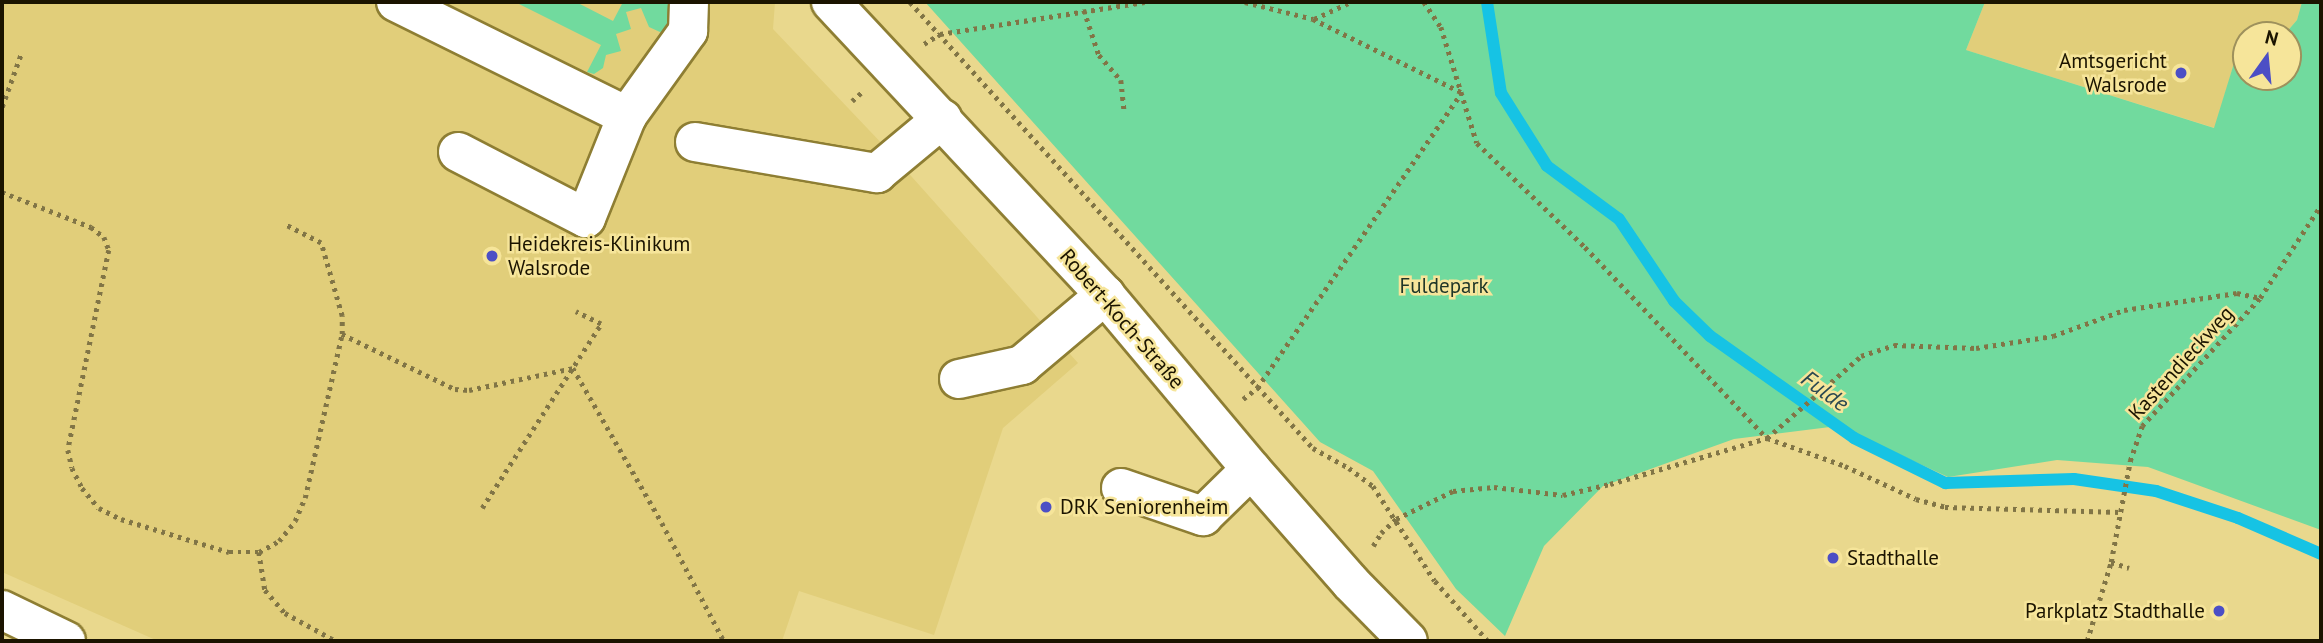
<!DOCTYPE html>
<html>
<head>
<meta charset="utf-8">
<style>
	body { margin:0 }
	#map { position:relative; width:2323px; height:643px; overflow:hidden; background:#e9d88d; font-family:"PT Sans",sans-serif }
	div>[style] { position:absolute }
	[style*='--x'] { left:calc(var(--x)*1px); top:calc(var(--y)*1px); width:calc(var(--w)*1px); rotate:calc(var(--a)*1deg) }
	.built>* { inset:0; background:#e1ce7a }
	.green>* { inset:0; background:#71da9e }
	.stream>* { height:12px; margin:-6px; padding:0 6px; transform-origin:6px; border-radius:6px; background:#16c3e4 }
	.path>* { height:4.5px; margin-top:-2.25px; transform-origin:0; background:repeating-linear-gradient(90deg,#817546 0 3.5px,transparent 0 8.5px) }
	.roads { filter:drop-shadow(2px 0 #8e7e33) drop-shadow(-2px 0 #8e7e33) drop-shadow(0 2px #8e7e33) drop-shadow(0 -2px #8e7e33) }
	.minor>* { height:38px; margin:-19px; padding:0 19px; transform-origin:19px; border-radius:19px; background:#fff }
	.dots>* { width:19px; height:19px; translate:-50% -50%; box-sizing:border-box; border:4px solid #f6e59a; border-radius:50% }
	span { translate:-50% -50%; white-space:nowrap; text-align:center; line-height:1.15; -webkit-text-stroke:5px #f6e59a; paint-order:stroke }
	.poi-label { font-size:21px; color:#1b1400 }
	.right { translate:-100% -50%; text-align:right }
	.left { translate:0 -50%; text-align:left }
	.park-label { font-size:21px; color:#1e3527 }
	.street-label { font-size:21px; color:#1b1400 }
	.water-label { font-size:23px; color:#2b4951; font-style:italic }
	.frame { position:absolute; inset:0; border:4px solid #1b1400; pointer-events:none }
	.north { position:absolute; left:2232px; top:21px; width:70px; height:70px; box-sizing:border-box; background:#f6e59a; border:2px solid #9e915c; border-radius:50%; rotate:15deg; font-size:19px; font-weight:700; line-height:28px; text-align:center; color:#1b1400 }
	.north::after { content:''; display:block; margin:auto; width:24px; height:32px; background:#4c4fc5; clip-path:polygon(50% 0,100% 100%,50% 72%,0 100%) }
</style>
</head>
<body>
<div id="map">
	<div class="built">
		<i style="clip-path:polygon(2px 2px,775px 2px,773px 29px,887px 149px,1078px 363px,1003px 428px,934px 635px,799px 591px,782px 641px,158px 641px,2px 572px)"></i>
		<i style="clip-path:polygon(1985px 2px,2302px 2px,2297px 20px,2284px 35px,2246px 35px,2246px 56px,2235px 60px,2215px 128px,1966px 50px)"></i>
	</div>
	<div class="green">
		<i style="clip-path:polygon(515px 2px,576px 2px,613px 21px,623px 2px,667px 2px,676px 11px,666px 31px,660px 32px,649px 27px,641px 8px,626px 12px,631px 29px,616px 34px,621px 51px,606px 55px,603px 68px,594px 74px,587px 72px,601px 45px)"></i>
		<i style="clip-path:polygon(925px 2px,1985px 2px,1966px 50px,2214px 128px,2235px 60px,2246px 56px,2246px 77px,2288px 77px,2288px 35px,2284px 35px,2297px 20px,2302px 2px,2321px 2px,2321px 530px,2148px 467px,2057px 460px,1948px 477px,1838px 426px,1734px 439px,1603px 486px,1544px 546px,1505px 636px,1456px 589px,1373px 471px,1320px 442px)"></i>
	</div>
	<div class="stream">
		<i style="--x:1487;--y:2;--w:92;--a:81.3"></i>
		<i style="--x:1501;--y:93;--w:86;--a:57.8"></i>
		<i style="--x:1547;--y:166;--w:89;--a:36.4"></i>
		<i style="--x:1619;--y:219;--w:99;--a:56.1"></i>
		<i style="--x:1674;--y:301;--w:50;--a:44.2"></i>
		<i style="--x:1710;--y:336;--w:176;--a:35.3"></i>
		<i style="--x:1854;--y:438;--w:102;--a:26.3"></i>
		<i style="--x:1945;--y:483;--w:129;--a:-1.8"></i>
		<i style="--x:2074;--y:479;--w:83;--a:8.3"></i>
		<i style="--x:2156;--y:491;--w:86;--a:18.2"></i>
		<i style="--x:2238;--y:518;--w:90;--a:23.4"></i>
	</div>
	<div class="path">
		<i style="--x:910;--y:2;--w:601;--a:47.9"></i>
		<i style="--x:1313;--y:448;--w:41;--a:29.1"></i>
		<i style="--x:1349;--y:468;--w:30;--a:37"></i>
		<i style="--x:1373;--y:486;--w:113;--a:56.9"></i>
		<i style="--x:1435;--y:581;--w:80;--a:48.5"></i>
		<i style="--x:1245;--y:2;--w:70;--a:14"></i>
		<i style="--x:1313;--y:19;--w:165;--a:26.3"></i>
		<i style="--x:1424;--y:2;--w:30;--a:56"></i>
		<i style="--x:1441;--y:27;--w:121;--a:72.8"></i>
		<i style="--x:1477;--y:143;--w:150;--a:43.9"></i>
		<i style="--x:1585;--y:247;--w:264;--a:46.4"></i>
		<i style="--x:1767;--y:438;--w:83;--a:19.7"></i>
		<i style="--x:1845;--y:466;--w:78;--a:24.9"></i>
		<i style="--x:1916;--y:499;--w:30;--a:15"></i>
		<i style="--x:1945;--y:507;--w:175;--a:1.6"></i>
		<i style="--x:1084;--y:10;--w:47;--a:71.6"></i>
		<i style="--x:1099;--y:55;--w:33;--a:49"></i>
		<i style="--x:1121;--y:80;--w:31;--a:84"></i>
		<i style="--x:1314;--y:19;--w:41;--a:-24.7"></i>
		<i style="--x:924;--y:44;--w:19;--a:-32"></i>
		<i style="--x:940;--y:34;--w:207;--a:-8.9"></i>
		<i style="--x:852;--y:101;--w:13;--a:-42"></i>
		<i style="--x:2;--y:107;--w:59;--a:-70.3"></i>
		<i style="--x:2;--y:192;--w:96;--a:21.5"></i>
		<i style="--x:91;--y:227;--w:16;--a:38"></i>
		<i style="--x:104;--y:237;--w:14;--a:69"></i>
		<i style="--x:109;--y:250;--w:204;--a:101.6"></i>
		<i style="--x:68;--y:450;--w:18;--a:77"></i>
		<i style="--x:72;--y:468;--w:22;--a:63"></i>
		<i style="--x:82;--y:488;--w:26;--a:50"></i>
		<i style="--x:99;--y:508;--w:25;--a:27"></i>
		<i style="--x:121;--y:519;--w:113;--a:17"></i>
		<i style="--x:229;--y:552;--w:30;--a:0"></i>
		<i style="--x:259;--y:552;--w:23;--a:-29"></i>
		<i style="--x:279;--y:541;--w:26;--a:-51"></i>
		<i style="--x:295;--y:521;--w:25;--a:-67"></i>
		<i style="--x:305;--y:498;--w:168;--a:-77.3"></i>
		<i style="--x:342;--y:334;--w:18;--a:-90"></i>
		<i style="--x:342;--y:316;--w:76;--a:-106"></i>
		<i style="--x:321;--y:243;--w:39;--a:-153"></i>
		<i style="--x:342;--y:334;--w:126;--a:26"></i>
		<i style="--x:455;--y:389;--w:14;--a:4"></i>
		<i style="--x:469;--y:390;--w:106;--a:-11.9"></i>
		<i style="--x:573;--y:368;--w:179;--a:60.1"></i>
		<i style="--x:662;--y:523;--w:133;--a:62.3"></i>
		<i style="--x:1243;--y:399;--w:18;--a:-38"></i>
		<i style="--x:1257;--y:388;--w:359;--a:-55.3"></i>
		<i style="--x:482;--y:508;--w:219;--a:-57.1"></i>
		<i style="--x:601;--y:324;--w:28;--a:-154"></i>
		<i style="--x:1373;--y:546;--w:15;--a:-58"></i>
		<i style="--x:1381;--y:533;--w:21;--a:-43"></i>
		<i style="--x:1396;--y:519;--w:64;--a:-26.2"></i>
		<i style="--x:1453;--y:491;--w:41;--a:-5.6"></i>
		<i style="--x:1494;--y:487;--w:69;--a:6.6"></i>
		<i style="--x:1563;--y:495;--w:48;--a:-13.2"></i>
		<i style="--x:1610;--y:484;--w:164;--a:-16.3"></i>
		<i style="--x:1767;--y:438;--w:125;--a:-41.1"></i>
		<i style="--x:1861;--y:356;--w:35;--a:-18"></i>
		<i style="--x:1894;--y:345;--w:82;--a:2.1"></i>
		<i style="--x:1976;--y:348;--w:78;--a:-8.9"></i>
		<i style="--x:2053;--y:336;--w:76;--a:-20.1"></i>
		<i style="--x:2124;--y:310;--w:114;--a:-8.6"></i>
		<i style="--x:2237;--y:293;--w:24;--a:12"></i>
		<i style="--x:259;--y:552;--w:38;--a:81"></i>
		<i style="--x:265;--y:590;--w:30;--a:49"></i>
		<i style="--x:285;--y:613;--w:58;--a:28.8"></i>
		<i style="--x:2111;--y:562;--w:19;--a:18"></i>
		<i style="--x:2087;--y:641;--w:83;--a:-73.1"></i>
		<i style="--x:2111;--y:562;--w:103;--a:-79.3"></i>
		<i style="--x:2130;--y:461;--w:37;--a:-71"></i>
		<i style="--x:2142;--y:426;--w:174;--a:-47.3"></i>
		<i style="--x:2260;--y:298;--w:111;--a:-56.7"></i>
	</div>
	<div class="roads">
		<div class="minor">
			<i style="--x:396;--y:2;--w:258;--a:26.3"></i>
			<i style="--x:831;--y:2;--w:401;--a:46.9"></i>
			<i style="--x:1105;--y:295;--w:227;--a:50"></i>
			<i style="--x:1251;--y:469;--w:152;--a:48.7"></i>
			<i style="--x:1351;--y:583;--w:81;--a:45.5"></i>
			<i style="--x:695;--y:142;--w:185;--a:9.7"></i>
			<i style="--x:877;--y:173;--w:85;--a:-39.7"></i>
			<i style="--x:458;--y:152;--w:144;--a:27.3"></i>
			<i style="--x:586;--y:218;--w:110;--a:-68.1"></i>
			<i style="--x:627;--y:116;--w:105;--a:-54.3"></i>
			<i style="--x:688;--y:31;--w:29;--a:-88"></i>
			<i style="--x:959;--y:379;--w:65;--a:-12.5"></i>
			<i style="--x:1022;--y:365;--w:109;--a:-40.1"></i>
			<i style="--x:1121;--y:488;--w:87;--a:18.9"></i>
			<i style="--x:1203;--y:516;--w:67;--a:-44.4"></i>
			<i style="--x:2;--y:610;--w:71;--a:25.8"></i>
		</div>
	</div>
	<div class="dots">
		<i style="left:2181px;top:73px;background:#4c4fc5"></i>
		<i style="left:492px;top:256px;background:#4c4fc5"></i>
		<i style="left:1046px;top:507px;background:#4c4fc5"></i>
		<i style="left:1833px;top:558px;background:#4c4fc5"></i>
		<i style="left:2219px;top:611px;background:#4c4fc5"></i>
	</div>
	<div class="poi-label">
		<span class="right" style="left:2167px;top:73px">Amtsgericht<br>Walsrode</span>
		<span class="left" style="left:508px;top:256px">Heidekreis-Klinikum<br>Walsrode</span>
		<span class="left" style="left:1060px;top:507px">DRK Seniorenheim</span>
		<span class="left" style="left:1847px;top:558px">Stadthalle</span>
		<span class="right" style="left:2205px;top:611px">Parkplatz Stadthalle</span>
	</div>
	<div class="park-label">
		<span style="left:1444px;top:286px">Fuldepark</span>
	</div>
	<div class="street-label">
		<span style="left:1122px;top:319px;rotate:49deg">Robert-Koch-Straße</span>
		<span style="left:2181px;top:363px;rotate:-48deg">Kastendieckweg</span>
	</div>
	<div class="water-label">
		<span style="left:1825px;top:391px;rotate:36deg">Fulde</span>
	</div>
	<div class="frame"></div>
	<div class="north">N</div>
</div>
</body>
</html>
